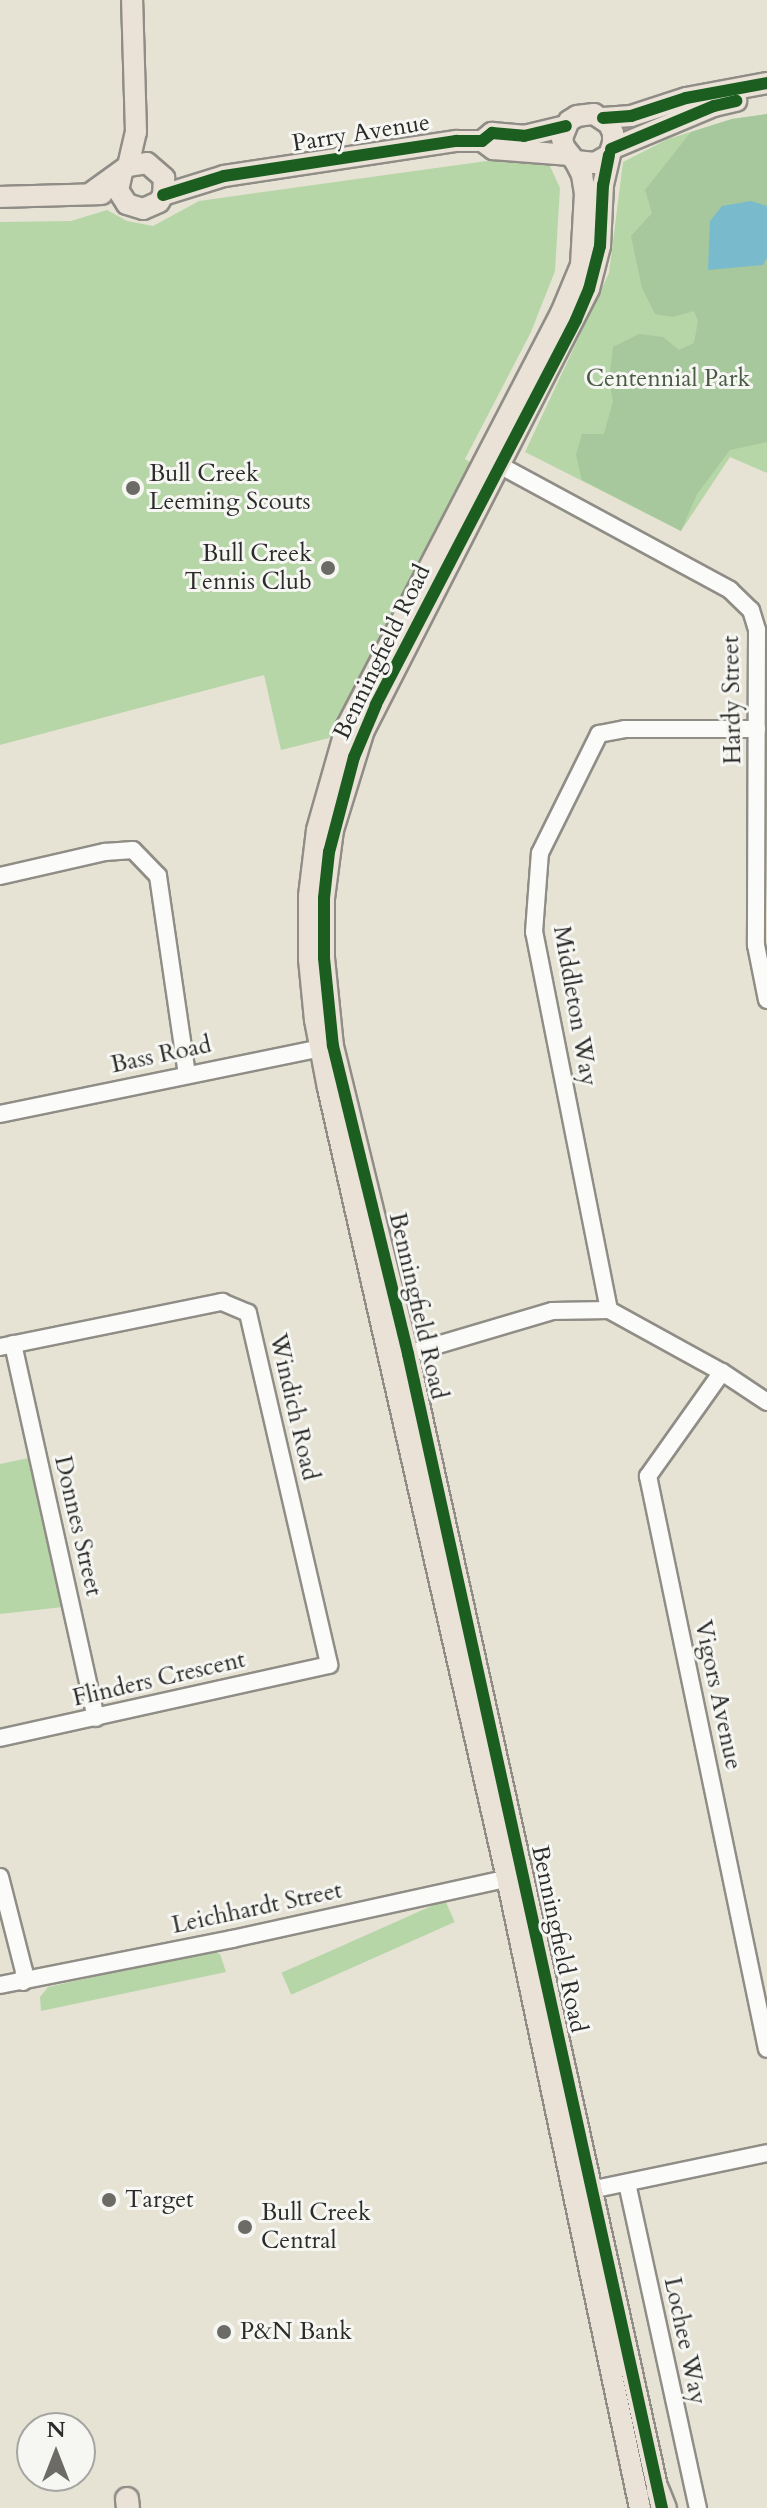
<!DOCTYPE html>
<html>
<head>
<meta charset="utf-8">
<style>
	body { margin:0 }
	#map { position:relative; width:767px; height:2508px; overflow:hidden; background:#e6e3d5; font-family:Cardo,serif }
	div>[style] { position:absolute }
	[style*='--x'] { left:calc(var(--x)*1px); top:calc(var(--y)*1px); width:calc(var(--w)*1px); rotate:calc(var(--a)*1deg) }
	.green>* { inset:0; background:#b7d6a7; transform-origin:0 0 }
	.forest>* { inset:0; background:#a7c79d }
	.water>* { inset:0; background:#79bbcd }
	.roads { filter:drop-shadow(2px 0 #8f8d86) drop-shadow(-2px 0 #8f8d86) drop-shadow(0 2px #8f8d86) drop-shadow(0 -2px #8f8d86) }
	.minor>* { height:16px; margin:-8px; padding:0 8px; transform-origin:8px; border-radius:8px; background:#fbfbf9 }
	.major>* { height:20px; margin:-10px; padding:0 10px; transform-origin:10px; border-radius:10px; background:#eae2d7 }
	.highway>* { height:22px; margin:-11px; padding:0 11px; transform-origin:11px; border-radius:11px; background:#eae2d7 }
	.cycleway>* { height:12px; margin:-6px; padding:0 6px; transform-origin:6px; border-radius:6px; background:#1b5e20 }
	.dots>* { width:22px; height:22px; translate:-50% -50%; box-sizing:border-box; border:4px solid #f6f6f2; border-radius:50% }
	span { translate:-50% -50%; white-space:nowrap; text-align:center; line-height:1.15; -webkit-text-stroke:6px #f6f6f2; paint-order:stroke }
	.street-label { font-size:24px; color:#2b2b2b }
	.park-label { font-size:24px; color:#495b45 }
	.poi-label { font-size:24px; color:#2b2b2b }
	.left { translate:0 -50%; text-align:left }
	.right { translate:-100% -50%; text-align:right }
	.north { position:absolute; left:16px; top:2412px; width:80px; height:80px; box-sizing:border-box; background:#f6f6f2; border:2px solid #a5a5a2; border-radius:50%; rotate:0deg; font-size:22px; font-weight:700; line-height:32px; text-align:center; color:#2b2b2b }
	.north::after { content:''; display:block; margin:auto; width:28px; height:36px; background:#6c6b66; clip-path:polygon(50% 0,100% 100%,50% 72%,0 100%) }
</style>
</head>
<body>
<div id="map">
	<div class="green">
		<i style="clip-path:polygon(767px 114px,767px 473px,730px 457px,681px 531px,525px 452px,609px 273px,623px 162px,668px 139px,732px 119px)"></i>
		<i style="clip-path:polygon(523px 156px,550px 166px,560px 188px,555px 271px,531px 332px,465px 459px,470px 462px,329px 738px,281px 750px,264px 675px,0 745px,0 222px,71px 221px,107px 210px,127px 221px,153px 226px,199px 201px)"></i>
		<i style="clip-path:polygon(38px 1456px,72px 1606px,0 1614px,0 1464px)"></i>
		<i style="left:445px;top:1900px;width:24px;height:179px;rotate:66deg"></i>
		<i style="clip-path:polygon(210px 1951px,220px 1954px,226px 1972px,41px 2011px,40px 1997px,48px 1987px)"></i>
	</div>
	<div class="forest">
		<i style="clip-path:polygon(767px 114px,767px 442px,730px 450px,697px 494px,681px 531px,582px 480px,576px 455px,582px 434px,604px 434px,613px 401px,609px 381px,613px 347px,639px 334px,663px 337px,679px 350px,694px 343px,698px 321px,694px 311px,673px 317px,655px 314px,642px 288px,631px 236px,652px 213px,645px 190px,691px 132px,732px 119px)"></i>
	</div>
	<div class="water">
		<i style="clip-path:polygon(751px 201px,767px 206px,767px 258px,763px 265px,708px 270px,710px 221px,722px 206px)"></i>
	</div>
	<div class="roads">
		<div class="minor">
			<i style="--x:490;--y:460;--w:273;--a:28.4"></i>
			<i style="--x:730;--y:590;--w:29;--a:44"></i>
			<i style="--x:751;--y:610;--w:21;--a:73"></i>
			<i style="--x:757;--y:630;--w:315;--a:90.2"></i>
			<i style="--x:756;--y:945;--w:56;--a:78.7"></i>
			<i style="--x:0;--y:876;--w:108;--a:-12.9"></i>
			<i style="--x:105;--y:852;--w:28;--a:-4"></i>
			<i style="--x:133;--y:850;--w:36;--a:46"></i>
			<i style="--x:158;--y:876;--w:200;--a:81.7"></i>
			<i style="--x:0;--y:1114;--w:338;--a:-11.6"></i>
			<i style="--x:609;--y:1310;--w:385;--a:-101.2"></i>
			<i style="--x:534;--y:932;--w:79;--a:-85.7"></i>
			<i style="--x:540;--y:853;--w:133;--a:-63.6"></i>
			<i style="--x:599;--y:734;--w:26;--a:-11"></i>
			<i style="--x:625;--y:729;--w:132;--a:0"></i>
			<i style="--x:13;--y:1344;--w:383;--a:77.5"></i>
			<i style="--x:0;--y:1347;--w:227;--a:-11.5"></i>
			<i style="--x:222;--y:1302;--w:28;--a:23"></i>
			<i style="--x:248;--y:1313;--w:361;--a:77"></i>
			<i style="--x:329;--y:1665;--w:337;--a:167.5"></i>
			<i style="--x:397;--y:1357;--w:162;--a:-16.5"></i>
			<i style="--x:552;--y:1311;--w:57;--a:-1"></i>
			<i style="--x:609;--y:1310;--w:129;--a:28.8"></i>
			<i style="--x:722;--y:1372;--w:54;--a:33.7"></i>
			<i style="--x:722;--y:1372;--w:128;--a:125.4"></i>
			<i style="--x:648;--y:1476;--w:585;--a:78.27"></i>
			<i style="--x:0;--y:1877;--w:97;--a:75.7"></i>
			<i style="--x:24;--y:1971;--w:11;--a:95"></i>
			<i style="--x:0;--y:1985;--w:237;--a:-11.2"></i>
			<i style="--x:232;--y:1939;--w:293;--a:-12.4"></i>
			<i style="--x:627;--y:2183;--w:333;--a:77.7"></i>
			<i style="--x:581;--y:2192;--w:190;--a:-11.8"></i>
		</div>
		<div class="major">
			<i style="--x:603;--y:118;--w:28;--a:-4"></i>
			<i style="--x:631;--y:116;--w:58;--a:-18.1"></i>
			<i style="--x:686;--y:98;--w:82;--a:-10.5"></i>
			<i style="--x:482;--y:141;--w:14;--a:36"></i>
			<i style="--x:493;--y:149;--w:77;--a:4.5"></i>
			<i style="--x:611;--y:149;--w:112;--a:-22.7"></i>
			<i style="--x:714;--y:106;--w:23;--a:-13"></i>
			<i style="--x:609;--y:155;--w:16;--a:150"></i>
			<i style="--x:595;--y:163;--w:20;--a:-174"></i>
			<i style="--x:575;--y:161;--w:18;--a:-128"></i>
			<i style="--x:564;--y:147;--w:9;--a:-103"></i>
			<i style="--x:562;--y:138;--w:18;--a:-68"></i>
			<i style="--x:569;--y:121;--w:9;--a:-32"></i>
			<i style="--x:577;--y:116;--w:17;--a:-7"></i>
			<i style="--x:594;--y:114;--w:18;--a:34"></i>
			<i style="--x:609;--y:124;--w:10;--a:66"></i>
			<i style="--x:613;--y:133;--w:9;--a:90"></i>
			<i style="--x:613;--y:142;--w:44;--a:103.1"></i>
			<i style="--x:603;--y:185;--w:61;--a:92.8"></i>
			<i style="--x:600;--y:246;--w:44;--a:104.3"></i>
			<i style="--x:589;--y:289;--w:495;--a:117"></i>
			<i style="--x:364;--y:730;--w:105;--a:107.2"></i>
			<i style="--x:333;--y:830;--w:69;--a:97.5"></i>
			<i style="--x:324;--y:898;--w:60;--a:90"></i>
			<i style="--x:324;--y:958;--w:88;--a:84.2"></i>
			<i style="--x:333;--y:1046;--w:317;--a:76.3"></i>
			<i style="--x:408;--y:1354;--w:1178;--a:77.6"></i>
			<i style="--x:575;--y:161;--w:16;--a:63"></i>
			<i style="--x:582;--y:175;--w:18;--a:81"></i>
			<i style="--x:585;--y:193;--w:72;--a:93.2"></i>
			<i style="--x:581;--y:265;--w:52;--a:112.6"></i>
			<i style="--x:561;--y:313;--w:467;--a:117.4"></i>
			<i style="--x:346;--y:728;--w:106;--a:105.9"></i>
			<i style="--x:317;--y:830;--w:66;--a:96.9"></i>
			<i style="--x:309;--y:896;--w:63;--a:90"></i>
			<i style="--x:309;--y:959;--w:61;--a:84.4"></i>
			<i style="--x:315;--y:1020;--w:69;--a:79.2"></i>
			<i style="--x:328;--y:1088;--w:810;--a:77.23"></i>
			<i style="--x:507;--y:1878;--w:644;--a:78.08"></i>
			<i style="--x:128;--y:166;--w:35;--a:-77"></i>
			<i style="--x:136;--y:132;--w:132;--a:-91.7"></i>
			<i style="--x:92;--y:192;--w:44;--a:-35.8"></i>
			<i style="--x:128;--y:166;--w:19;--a:-9"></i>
			<i style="--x:147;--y:163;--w:23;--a:41"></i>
			<i style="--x:164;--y:178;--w:17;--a:93"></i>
			<i style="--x:163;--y:195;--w:8;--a:120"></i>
			<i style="--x:159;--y:202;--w:17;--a:156"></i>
			<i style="--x:143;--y:209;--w:17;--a:-163"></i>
			<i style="--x:127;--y:204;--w:17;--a:-123"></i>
			<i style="--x:118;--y:190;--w:18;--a:-77"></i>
			<i style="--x:163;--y:195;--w:64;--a:-17.3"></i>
			<i style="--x:224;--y:176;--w:235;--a:-8.6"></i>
			<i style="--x:456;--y:141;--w:26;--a:0"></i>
			<i style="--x:482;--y:141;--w:13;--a:-39"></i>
			<i style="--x:492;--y:133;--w:32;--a:5"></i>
			<i style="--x:524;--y:136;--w:43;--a:-13.4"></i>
			<i style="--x:0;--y:197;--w:102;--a:-1.7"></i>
		</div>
		<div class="highway">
			<i style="--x:658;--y:2491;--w:18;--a:68"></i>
			<i style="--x:127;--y:2499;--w:9;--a:84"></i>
		</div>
	</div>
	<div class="cycleway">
		<i style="--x:603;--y:118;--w:28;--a:-4"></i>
		<i style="--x:631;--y:116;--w:58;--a:-18.1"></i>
		<i style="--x:686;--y:98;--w:82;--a:-10.5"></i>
		<i style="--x:611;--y:149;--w:112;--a:-22.7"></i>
		<i style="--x:714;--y:106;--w:23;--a:-13"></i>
		<i style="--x:609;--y:155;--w:31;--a:101"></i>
		<i style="--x:603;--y:185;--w:61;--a:92.8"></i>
		<i style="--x:600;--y:246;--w:44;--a:104.3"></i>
		<i style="--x:589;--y:289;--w:34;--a:113"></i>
		<i style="--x:576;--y:320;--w:434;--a:117.5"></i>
		<i style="--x:376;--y:705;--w:56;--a:112.9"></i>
		<i style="--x:354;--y:757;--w:98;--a:104.7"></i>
		<i style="--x:329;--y:852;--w:46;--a:96.2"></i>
		<i style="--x:324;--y:898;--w:60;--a:90"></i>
		<i style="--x:324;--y:958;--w:88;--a:84.2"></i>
		<i style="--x:333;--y:1046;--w:317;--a:76.3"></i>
		<i style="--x:408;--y:1354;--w:1182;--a:77.59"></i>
		<i style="--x:163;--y:195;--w:64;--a:-17.3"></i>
		<i style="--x:224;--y:176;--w:235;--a:-8.6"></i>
		<i style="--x:456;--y:141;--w:26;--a:0"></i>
		<i style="--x:482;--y:141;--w:13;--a:-39"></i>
		<i style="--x:492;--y:133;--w:32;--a:5"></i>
		<i style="--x:524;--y:136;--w:43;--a:-13.4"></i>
	</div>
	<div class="dots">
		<i style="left:133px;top:488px;background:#6c6b66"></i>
		<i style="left:328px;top:568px;background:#6c6b66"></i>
		<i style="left:109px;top:2200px;background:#6c6b66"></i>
		<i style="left:245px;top:2227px;background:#6c6b66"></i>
		<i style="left:224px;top:2332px;background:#6c6b66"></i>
	</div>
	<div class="street-label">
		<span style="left:361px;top:133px;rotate:-9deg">Parry Avenue</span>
		<span style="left:382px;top:652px;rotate:-64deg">Benningfield Road</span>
		<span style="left:732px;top:700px;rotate:-91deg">Hardy Street</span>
		<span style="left:575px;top:1006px;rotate:80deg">Middleton Way</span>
		<span style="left:161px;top:1055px;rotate:-12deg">Bass Road</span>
		<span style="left:418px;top:1306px;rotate:77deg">Benningfield Road</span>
		<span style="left:294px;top:1407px;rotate:77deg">Windich Road</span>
		<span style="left:78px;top:1526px;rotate:77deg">Donnes Street</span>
		<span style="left:159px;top:1679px;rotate:-13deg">Flinders Crescent</span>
		<span style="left:718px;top:1695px;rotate:78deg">Vigors Avenue</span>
		<span style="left:257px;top:1908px;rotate:-12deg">Leichhardt Street</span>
		<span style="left:559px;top:1939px;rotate:78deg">Benningfield Road</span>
		<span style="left:685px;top:2341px;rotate:78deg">Lochee Way</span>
	</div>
	<div class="park-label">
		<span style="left:668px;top:379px">Centennial Park</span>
	</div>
	<div class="poi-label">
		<span class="left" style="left:149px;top:488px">Bull Creek<br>Leeming Scouts</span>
		<span class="right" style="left:312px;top:568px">Bull Creek<br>Tennis Club</span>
		<span class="left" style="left:125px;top:2200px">Target</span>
		<span class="left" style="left:261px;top:2227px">Bull Creek<br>Central</span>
		<span class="left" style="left:240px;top:2332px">P&amp;N Bank</span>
	</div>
	<div class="north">N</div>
</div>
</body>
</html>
